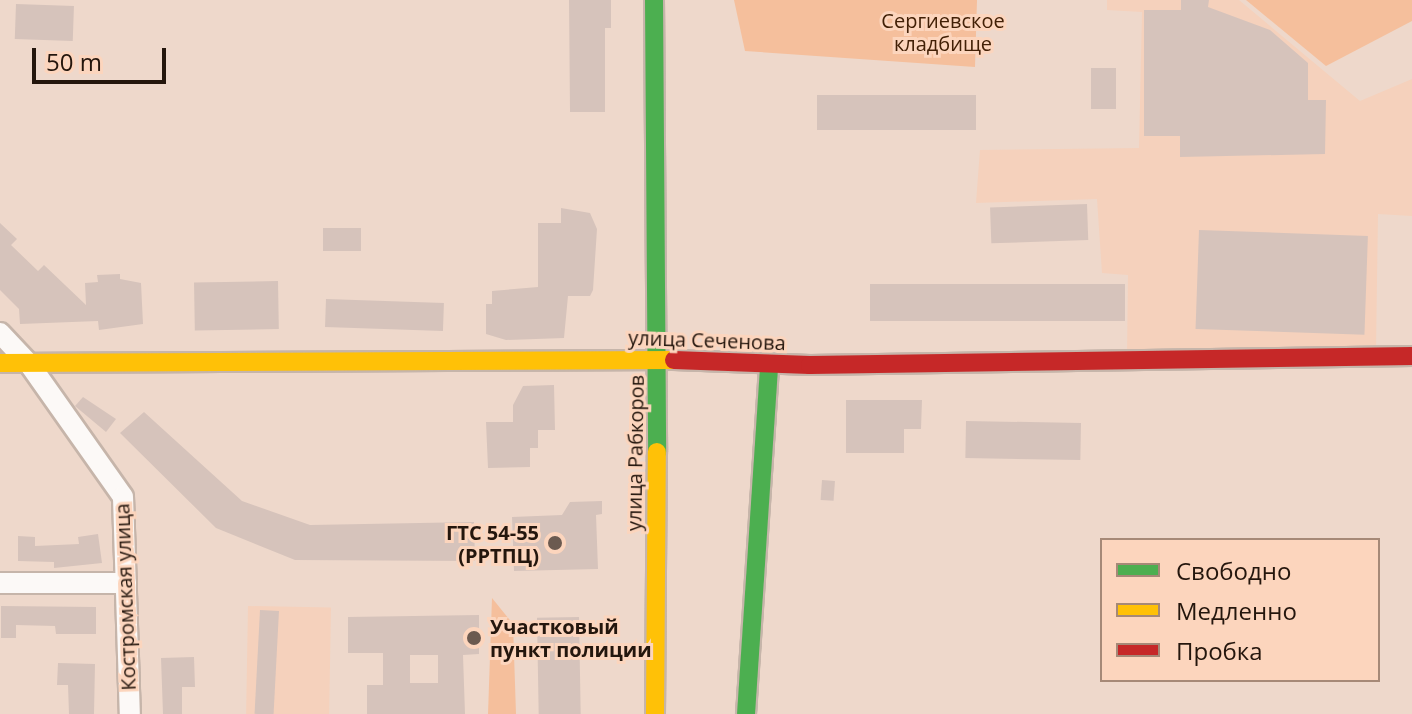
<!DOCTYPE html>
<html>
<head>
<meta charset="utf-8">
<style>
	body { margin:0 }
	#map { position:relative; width:1412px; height:714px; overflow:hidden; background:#eed8cb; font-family:"Open Sans",sans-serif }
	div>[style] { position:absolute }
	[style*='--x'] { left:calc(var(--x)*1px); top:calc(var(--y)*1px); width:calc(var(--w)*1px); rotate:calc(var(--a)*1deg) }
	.built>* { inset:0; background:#f5d1bc; transform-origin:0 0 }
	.green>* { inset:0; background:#f5bf9c }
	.building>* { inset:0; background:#d6c3bb; transform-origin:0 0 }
	.roads { filter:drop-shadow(2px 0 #c6b5aa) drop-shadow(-2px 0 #c6b5aa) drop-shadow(0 2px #c6b5aa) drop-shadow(0 -2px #c6b5aa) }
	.street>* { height:20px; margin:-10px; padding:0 10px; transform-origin:10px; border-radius:10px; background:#fcf9f7 }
	.fast>* { height:18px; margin:-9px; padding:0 9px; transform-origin:9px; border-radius:9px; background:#4caf50 }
	.slow>* { height:18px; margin:-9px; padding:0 9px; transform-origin:9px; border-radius:9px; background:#ffc107 }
	.jam>* { height:18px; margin:-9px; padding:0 9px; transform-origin:9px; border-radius:9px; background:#c62828 }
	.dots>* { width:22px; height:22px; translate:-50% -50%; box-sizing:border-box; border:4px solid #fcd5bd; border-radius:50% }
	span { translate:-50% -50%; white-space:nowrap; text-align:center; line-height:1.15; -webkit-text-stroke:6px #fcd5bd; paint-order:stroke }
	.park-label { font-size:20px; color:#422006 }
	.street-label { font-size:20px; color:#24160d }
	.poi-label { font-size:20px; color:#24160d; font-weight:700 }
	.right { translate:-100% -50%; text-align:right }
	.left { translate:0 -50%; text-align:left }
	.legend { position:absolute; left:1100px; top:538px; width:280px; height:144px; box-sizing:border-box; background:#fcd5bd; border:2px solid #a68977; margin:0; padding:10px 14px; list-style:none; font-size:24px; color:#24160d }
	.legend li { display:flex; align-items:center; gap:16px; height:40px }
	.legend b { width:40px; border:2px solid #a68977 }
	.scale { position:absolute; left:32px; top:48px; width:134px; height:36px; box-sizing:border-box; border:4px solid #24160d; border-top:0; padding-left:10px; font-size:24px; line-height:28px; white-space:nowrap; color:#24160d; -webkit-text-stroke:6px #fcd5bd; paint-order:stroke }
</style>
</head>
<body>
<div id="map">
	<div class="built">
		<i style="clip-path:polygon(1107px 0,1239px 0,1360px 101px,1412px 79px,1412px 216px,1378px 214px,1376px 349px,1127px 355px,1128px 275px,1102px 273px,1097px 199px,976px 203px,980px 150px,1139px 148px,1142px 12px,1107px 10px)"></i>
		<i style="left:248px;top:606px;width:83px;height:108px;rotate:1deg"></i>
	</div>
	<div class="green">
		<i style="clip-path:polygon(734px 0,977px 0,975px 67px,745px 51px)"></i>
		<i style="clip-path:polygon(1246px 0,1412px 0,1412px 21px,1326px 66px)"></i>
		<i style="clip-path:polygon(492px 598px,513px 624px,516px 714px,488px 714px)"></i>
	</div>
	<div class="building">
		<i style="clip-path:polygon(569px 0,611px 0,611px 28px,605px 28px,605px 112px,570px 112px)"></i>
		<i style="clip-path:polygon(1181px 0,1209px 0,1208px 7px,1270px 30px,1308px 63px,1308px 100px,1326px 100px,1325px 154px,1180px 157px,1180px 136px,1144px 136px,1144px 10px,1181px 10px)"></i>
		<i style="left:16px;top:4px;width:58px;height:35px;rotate:2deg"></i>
		<i style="left:1091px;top:68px;width:25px;height:41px"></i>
		<i style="left:976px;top:95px;width:35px;height:159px;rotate:90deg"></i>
		<i style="left:1087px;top:204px;width:36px;height:97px;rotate:88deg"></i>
		<i style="clip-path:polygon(561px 208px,590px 213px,597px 229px,593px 290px,590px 296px,568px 296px,564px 338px,506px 340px,486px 334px,486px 304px,492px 304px,492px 291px,538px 287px,538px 223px,561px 223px)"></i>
		<i style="clip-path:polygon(0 223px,17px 239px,11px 245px,38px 271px,44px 265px,86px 305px,85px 283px,98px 282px,97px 275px,120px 274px,120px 279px,141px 283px,143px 324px,99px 330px,98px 321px,20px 324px,19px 309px,0 290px)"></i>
		<i style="left:323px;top:228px;width:38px;height:23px"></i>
		<i style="left:1199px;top:230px;width:169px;height:99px;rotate:2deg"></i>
		<i style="left:278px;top:281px;width:48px;height:84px;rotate:89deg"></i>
		<i style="left:870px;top:284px;width:255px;height:37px"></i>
		<i style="left:326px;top:299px;width:118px;height:28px;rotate:2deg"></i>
		<i style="clip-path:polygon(554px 385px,555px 430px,538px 430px,538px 448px,530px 448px,530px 467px,488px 468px,486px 422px,513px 422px,513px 405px,523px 386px)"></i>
		<i style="clip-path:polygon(83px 397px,116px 419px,106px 432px,75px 406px)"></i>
		<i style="clip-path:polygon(846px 400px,922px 400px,921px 429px,904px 429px,904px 453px,846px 453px)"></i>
		<i style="clip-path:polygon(144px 412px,242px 501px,310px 525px,474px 522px,475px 561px,295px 560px,216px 528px,120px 433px)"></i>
		<i style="left:966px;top:421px;width:115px;height:37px;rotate:1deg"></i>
		<i style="left:822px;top:480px;width:13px;height:20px;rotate:4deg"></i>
		<i style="clip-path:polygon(602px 501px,602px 514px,596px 515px,598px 569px,514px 571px,512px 517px,562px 515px,570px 502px)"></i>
		<i style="clip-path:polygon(98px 534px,102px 563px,54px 568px,54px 562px,18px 561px,18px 536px,35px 537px,35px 546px,79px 544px,78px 537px)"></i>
		<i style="clip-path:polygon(1px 606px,96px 607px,96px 634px,56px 634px,55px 626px,16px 625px,16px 638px,1px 638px)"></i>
		<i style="left:260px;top:610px;width:19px;height:104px;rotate:3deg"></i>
		<i style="clip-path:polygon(evenodd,479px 615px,479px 654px,463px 655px,465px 714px,367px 714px,367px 685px,383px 685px,383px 653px,348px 653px,348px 617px,479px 615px,410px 655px,438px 655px,438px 683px,410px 683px,410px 655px)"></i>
		<i style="left:579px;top:617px;width:97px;height:42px;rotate:89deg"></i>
		<i style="clip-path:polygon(194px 657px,195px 687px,182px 687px,182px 714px,163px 714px,161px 658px)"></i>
		<i style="clip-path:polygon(58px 663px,95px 664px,94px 714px,69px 714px,68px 685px,57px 685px)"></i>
	</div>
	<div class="roads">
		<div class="street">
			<i style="--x:0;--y:333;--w:44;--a:46.8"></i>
			<i style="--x:30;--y:365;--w:161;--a:54.8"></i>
			<i style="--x:123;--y:497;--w:217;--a:88.2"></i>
			<i style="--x:0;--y:583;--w:126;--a:0"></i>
		</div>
		<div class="fast">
			<i style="--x:654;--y:0;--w:452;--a:89.6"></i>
			<i style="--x:746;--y:714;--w:350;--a:-86.2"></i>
		</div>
		<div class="slow">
			<i style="--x:0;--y:363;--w:674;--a:-0.26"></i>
			<i style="--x:655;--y:714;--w:262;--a:-89.6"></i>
		</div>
		<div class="jam">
			<i style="--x:674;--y:360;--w:136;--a:2.1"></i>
			<i style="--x:810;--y:365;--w:602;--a:-0.86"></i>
		</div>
	</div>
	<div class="dots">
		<i style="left:555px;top:543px;background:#6b5a50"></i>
		<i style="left:474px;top:638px;background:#6b5a50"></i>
	</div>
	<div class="park-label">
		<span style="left:943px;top:32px">Сергиевское<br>кладбище</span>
	</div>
	<div class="street-label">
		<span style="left:707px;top:340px;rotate:2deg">улица Сеченова</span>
		<span style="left:635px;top:453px;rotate:-89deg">улица Рабкоров</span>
		<span style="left:125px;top:597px;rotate:-92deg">Костромская улица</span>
	</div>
	<div class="poi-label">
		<span class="right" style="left:539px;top:544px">ГТС 54-55<br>(РРТПЦ)</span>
		<span class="left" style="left:490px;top:638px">Участковый<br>пункт полиции</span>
	</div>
	<ul class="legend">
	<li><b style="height:10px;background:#4caf50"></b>Свободно</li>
	<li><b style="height:10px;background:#ffc107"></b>Медленно</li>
	<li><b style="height:10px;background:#c62828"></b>Пробка</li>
	</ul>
	<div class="scale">50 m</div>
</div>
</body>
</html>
